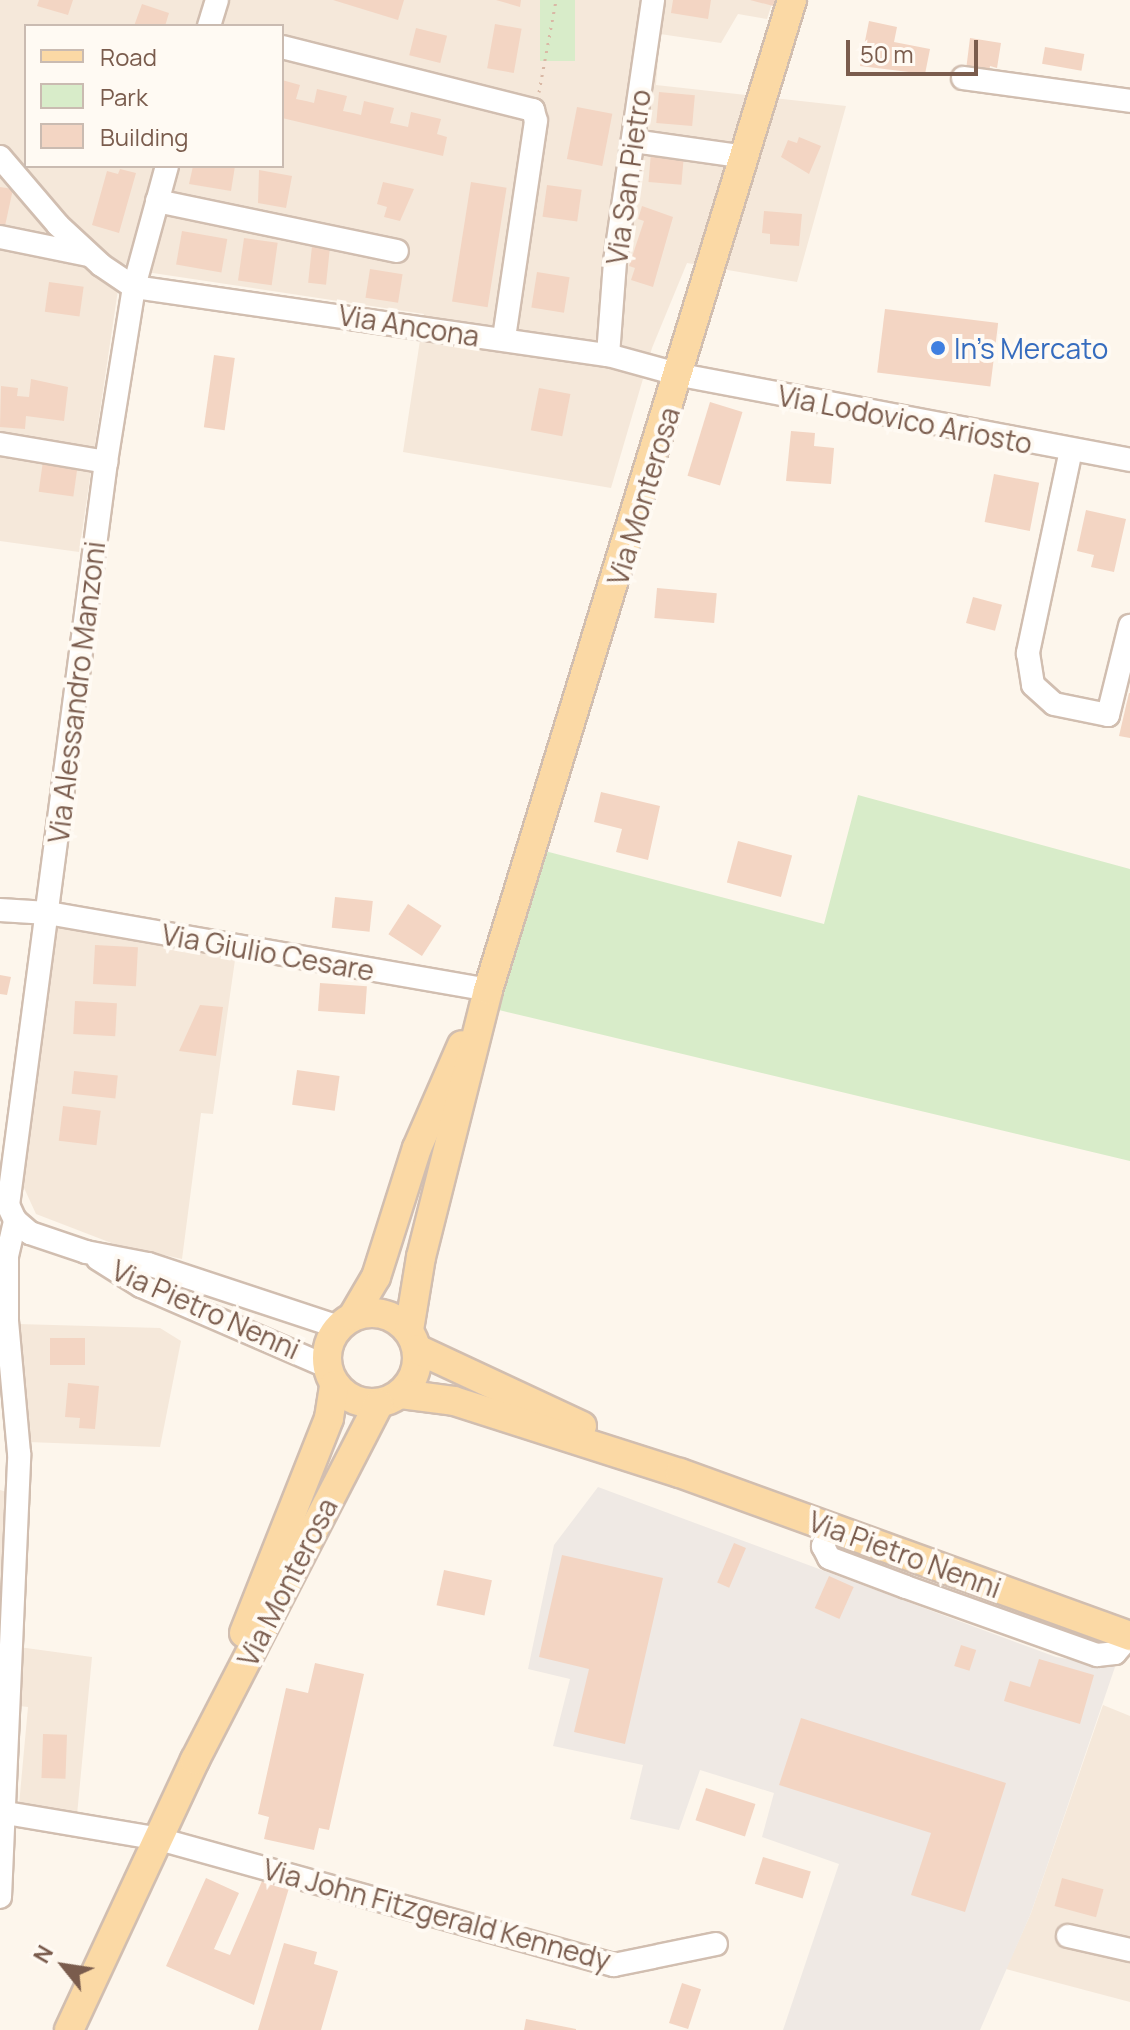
<!DOCTYPE html>
<html>
<head>
<meta charset="utf-8">
<style>
	body { margin:0 }
	#map { position:relative; width:1130px; height:2030px; overflow:hidden; background:#fdf6ec; font-family:Manrope,sans-serif }
	div>[style] { position:absolute }
	[style*='--x'] { left:calc(var(--x)*1px); top:calc(var(--y)*1px); width:calc(var(--w)*1px); rotate:calc(var(--a)*1deg) }
	.residential>* { inset:0; background:#f5e8da }
	.industrial>* { inset:0; background:#efe9e4 }
	.green>* { inset:0; background:#d8ecc9; transform-origin:0 0 }
	.building>* { inset:0; background:#f3d5c3; transform-origin:0 0 }
	.path>* { height:3px; margin-top:-1.5px; transform-origin:0; background:repeating-linear-gradient(90deg,#d9b8a5 0 2px,transparent 0 8px) }
	.roads { filter:drop-shadow(2px 0 #d1beb0) drop-shadow(-2px 0 #d1beb0) drop-shadow(0 2px #d1beb0) drop-shadow(0 -2px #d1beb0) }
	.minor>* { height:22px; margin:-11px; padding:0 11px; transform-origin:11px; border-radius:11px; background:#fff }
	.major>* { height:28px; margin:-14px; padding:0 14px; transform-origin:14px; border-radius:14px; background:#fbd9a5 }
	.major>.ring { margin:-14px; padding:0; box-sizing:content-box; background:none; border:28px solid #fbd9a5; border-radius:50% }
	.dots>* { width:22px; height:22px; translate:-50% -50%; box-sizing:border-box; border:4px solid #fffaf3; border-radius:50% }
	span { translate:-50% -50%; white-space:nowrap; text-align:center; line-height:1.15; -webkit-text-stroke:8px #fffaf3; paint-order:stroke }
	.street-label { font-size:28px; color:#7a5c4d }
	.shop-label { font-size:28px; color:#366cbe }
	.left { translate:0 -50%; text-align:left }
	.legend { position:absolute; left:24px; top:24px; width:260px; height:144px; box-sizing:border-box; background:#fffaf3; border:2px solid #cabbb1; margin:0; padding:10px 14px; list-style:none; font-size:24px; color:#7a5c4d }
	.legend li { display:flex; align-items:center; gap:16px; height:40px }
	.legend b { width:40px; border:2px solid #cabbb1 }
	.north { position:absolute; left:24px; top:1926px; width:80px; height:80px; -webkit-text-stroke:6px #fffaf3; paint-order:stroke; rotate:300deg; font-size:22px; font-weight:700; line-height:32px; text-align:center; color:#7a5c4d }
	.north::after { content:''; display:block; margin:auto; width:28px; height:36px; background:#7a5c4d; clip-path:polygon(50% 0,100% 100%,50% 72%,0 100%) }
	.scale { position:absolute; left:846px; top:40px; width:132px; height:36px; box-sizing:border-box; border:4px solid #7a5c4d; border-top:0; padding-left:10px; font-size:24px; line-height:28px; white-space:nowrap; color:#7a5c4d; -webkit-text-stroke:6px #fffaf3; paint-order:stroke }
</style>
</head>
<body>
<div id="map">
	<div class="residential">
		<i style="clip-path:polygon(evenodd,0 0,773px 0,767px 19px,738px 14px,721px 43px,660px 34px,656px 85px,846px 106px,797px 282px,687px 263px,652px 348px,611px 488px,403px 452px,424px 314px,146px 272px,122px 263px,79px 552px,0 541px,0 0,26px 26px,282px 26px,282px 166px,26px 166px,26px 26px)"></i>
		<i style="clip-path:polygon(59px 910px,236px 953px,213px 1114px,201px 1113px,182px 1259px,114px 1244px,36px 1214px,19px 1177px)"></i>
		<i style="clip-path:polygon(18px 1324px,160px 1328px,181px 1341px,160px 1447px,28px 1442px)"></i>
		<i style="clip-path:polygon(0 1490px,7px 1492px,4px 1645px,92px 1657px,77px 1815px,19px 1805px,28px 1707px,0 1704px)"></i>
		<i style="clip-path:polygon(1103px 1705px,1130px 1716px,1130px 2002px,1006px 1969px,1031px 1913px)"></i>
	</div>
	<div class="industrial">
		<i style="clip-path:polygon(598px 1487px,1056px 1657px,1115px 1667px,1031px 1913px,980px 2030px,783px 2030px,839px 1864px,762px 1837px,774px 1793px,700px 1770px,679px 1830px,630px 1819px,643px 1765px,553px 1746px,570px 1679px,528px 1669px,554px 1545px)"></i>
	</div>
	<div class="green">
		<i style="left:540px;top:0;width:35px;height:61px"></i>
		<i style="clip-path:polygon(858px 795px,1130px 869px,1130px 1161px,499px 1010px,545px 851px,824px 924px)"></i>
	</div>
	<div class="building">
		<i style="clip-path:polygon(39px 0,73px 0,68px 15px,37px 6px)"></i>
		<i style="clip-path:polygon(333px 0,404px 0,398px 20px)"></i>
		<i style="clip-path:polygon(496px 0,521px 0,520px 7px)"></i>
		<i style="clip-path:polygon(673px 0,711px 0,708px 19px,671px 13px)"></i>
		<i style="clip-path:polygon(750px 0,778px 0,777px 7px)"></i>
		<i style="clip-path:polygon(142px 4px,169px 13px,165px 26px,134px 26px)"></i>
		<i style="clip-path:polygon(869px 21px,897px 27px,894px 42px,930px 49px,925px 74px,860px 66px)"></i>
		<i style="left:495px;top:24px;width:27px;height:45px;rotate:10deg"></i>
		<i style="left:416px;top:28px;width:32px;height:28px;rotate:14deg"></i>
		<i style="clip-path:polygon(970px 38px,1001px 43px,997px 68px,990px 66px,989px 73px,966px 70px)"></i>
		<i style="left:1045px;top:47px;width:40px;height:17px;rotate:10deg"></i>
		<i style="clip-path:polygon(282px 80px,300px 85px,296px 99px,306px 101px,314px 103px,317px 89px,347px 96px,343px 111px,353px 113px,361px 115px,364px 101px,394px 108px,390px 123px,408px 127px,411px 112px,441px 119px,437px 134px,447px 137px,443px 156px,282px 118px)"></i>
		<i style="left:659px;top:92px;width:36px;height:31px;rotate:5deg"></i>
		<i style="left:577px;top:107px;width:36px;height:53px;rotate:11deg"></i>
		<i style="clip-path:polygon(799px 137px,821px 146px,809px 174px,781px 157px,788px 140px,797px 143px)"></i>
		<i style="left:651px;top:153px;width:33px;height:29px;rotate:5deg"></i>
		<i style="clip-path:polygon(193px 166px,235px 166px,231px 191px,189px 184px)"></i>
		<i style="clip-path:polygon(120px 169px,136px 173px,119px 233px,92px 225px,107px 171px,118px 174px)"></i>
		<i style="clip-path:polygon(259px 170px,292px 176px,286px 208px,258px 203px)"></i>
		<i style="clip-path:polygon(383px 182px,414px 189px,400px 221px,384px 217px,387px 207px,377px 204px)"></i>
		<i style="left:471px;top:182px;width:36px;height:121px;rotate:9deg"></i>
		<i style="left:547px;top:185px;width:35px;height:32px;rotate:8deg"></i>
		<i style="clip-path:polygon(0 187px,13px 189px,5px 226px,0 225px)"></i>
		<i style="clip-path:polygon(642px 206px,673px 217px,653px 287px,631px 280px,635px 268px,629px 266px,644px 221px,638px 219px)"></i>
		<i style="clip-path:polygon(764px 211px,802px 214px,799px 246px,770px 244px,770px 234px,762px 233px)"></i>
		<i style="left:182px;top:231px;width:46px;height:34px;rotate:10deg"></i>
		<i style="left:244px;top:238px;width:34px;height:43px;rotate:8deg"></i>
		<i style="left:312px;top:246px;width:18px;height:37px;rotate:6deg"></i>
		<i style="left:370px;top:269px;width:33px;height:29px;rotate:9deg"></i>
		<i style="left:537px;top:272px;width:33px;height:36px;rotate:9deg"></i>
		<i style="left:49px;top:282px;width:35px;height:30px;rotate:8deg"></i>
		<i style="left:885px;top:309px;width:114px;height:64px;rotate:7deg"></i>
		<i style="left:214px;top:355px;width:21px;height:73px;rotate:8deg"></i>
		<i style="clip-path:polygon(31px 379px,68px 387px,64px 421px,26px 416px,25px 429px,0 427px,1px 386px,18px 388px,17px 396px,29px 397px)"></i>
		<i style="left:539px;top:388px;width:32px;height:43px;rotate:11deg"></i>
		<i style="left:710px;top:402px;width:34px;height:77px;rotate:17deg"></i>
		<i style="clip-path:polygon(791px 431px,815px 433px,814px 446px,834px 448px,831px 484px,786px 481px)"></i>
		<i style="left:43px;top:461px;width:35px;height:31px;rotate:8deg"></i>
		<i style="left:994px;top:474px;width:46px;height:49px;rotate:11deg"></i>
		<i style="clip-path:polygon(1086px 510px,1126px 519px,1114px 572px,1091px 567px,1094px 555px,1077px 551px)"></i>
		<i style="left:657px;top:588px;width:60px;height:30px;rotate:5deg"></i>
		<i style="left:973px;top:597px;width:30px;height:27px;rotate:15deg"></i>
		<i style="clip-path:polygon(1129px 693px,1130px 693px,1130px 738px,1119px 736px)"></i>
		<i style="clip-path:polygon(601px 792px,660px 806px,648px 860px,616px 852px,622px 829px,594px 822px)"></i>
		<i style="left:738px;top:841px;width:56px;height:43px;rotate:15deg"></i>
		<i style="left:335px;top:897px;width:38px;height:31px;rotate:6deg"></i>
		<i style="left:408px;top:904px;width:40px;height:36px;rotate:33deg"></i>
		<i style="left:95px;top:945px;width:43px;height:39px;rotate:3deg"></i>
		<i style="clip-path:polygon(0 975px,11px 977px,7px 995px,0 994px)"></i>
		<i style="left:320px;top:983px;width:47px;height:28px;rotate:4deg"></i>
		<i style="left:75px;top:1001px;width:42px;height:33px;rotate:3deg"></i>
		<i style="clip-path:polygon(200px 1005px,223px 1007px,216px 1056px,179px 1051px)"></i>
		<i style="left:297px;top:1070px;width:43px;height:35px;rotate:8deg"></i>
		<i style="left:74px;top:1071px;width:44px;height:23px;rotate:6deg"></i>
		<i style="left:63px;top:1106px;width:38px;height:35px;rotate:7deg"></i>
		<i style="left:85px;top:1338px;width:27px;height:35px;rotate:90deg"></i>
		<i style="clip-path:polygon(68px 1383px,99px 1386px,95px 1429px,79px 1428px,80px 1418px,65px 1417px)"></i>
		<i style="left:734px;top:1543px;width:13px;height:43px;rotate:23deg"></i>
		<i style="clip-path:polygon(562px 1555px,663px 1578px,625px 1744px,574px 1732px,589px 1669px,539px 1657px)"></i>
		<i style="left:444px;top:1570px;width:49px;height:36px;rotate:12deg"></i>
		<i style="left:829px;top:1576px;width:27px;height:35px;rotate:24deg"></i>
		<i style="left:961px;top:1645px;width:16px;height:22px;rotate:18deg"></i>
		<i style="clip-path:polygon(1039px 1659px,1094px 1675px,1080px 1724px,1004px 1701px,1010px 1681px,1030px 1687px)"></i>
		<i style="clip-path:polygon(315px 1663px,364px 1674px,329px 1830px,319px 1828px,314px 1850px,264px 1839px,269px 1817px,258px 1814px,286px 1688px,308px 1693px)"></i>
		<i style="clip-path:polygon(801px 1718px,1006px 1783px,965px 1912px,911px 1895px,931px 1833px,779px 1785px)"></i>
		<i style="left:43px;top:1734px;width:24px;height:44px;rotate:2deg"></i>
		<i style="left:706px;top:1788px;width:52px;height:34px;rotate:18deg"></i>
		<i style="left:763px;top:1857px;width:50px;height:28px;rotate:17deg"></i>
		<i style="clip-path:polygon(206px 1878px,239px 1893px,214px 1949px,230px 1955px,262px 1881px,289px 1888px,254px 2005px,166px 1966px)"></i>
		<i style="left:1062px;top:1878px;width:43px;height:29px;rotate:15deg"></i>
		<i style="clip-path:polygon(284px 1943px,317px 1952px,314px 1964px,338px 1971px,321px 2030px,258px 2030px)"></i>
		<i style="left:682px;top:1983px;width:20px;height:42px;rotate:18deg"></i>
		<i style="clip-path:polygon(526px 2019px,576px 2029px,576px 2030px,524px 2030px)"></i>
	</div>
	<div class="path">
		<i style="--x:539;--y:92;--w:94;--a:-79.5"></i>
	</div>
	<div class="roads">
		<div class="minor">
			<i style="--x:209;--y:26;--w:27;--a:-73"></i>
			<i style="--x:282;--y:47;--w:259;--a:14.1"></i>
			<i style="--x:533;--y:110;--w:11;--a:75"></i>
			<i style="--x:536;--y:121;--w:220;--a:98.4"></i>
			<i style="--x:963;--y:78;--w:169;--a:7.8"></i>
			<i style="--x:633;--y:141;--w:113;--a:8.1"></i>
			<i style="--x:0;--y:157;--w:89;--a:49.5"></i>
			<i style="--x:58;--y:225;--w:59;--a:42.9"></i>
			<i style="--x:101;--y:265;--w:40;--a:34"></i>
			<i style="--x:134;--y:287;--w:479;--a:8.2"></i>
			<i style="--x:608;--y:355;--w:76;--a:15.3"></i>
			<i style="--x:681;--y:375;--w:457;--a:10.7"></i>
			<i style="--x:167;--y:166;--w:125;--a:105.3"></i>
			<i style="--x:134;--y:287;--w:177;--a:99.1"></i>
			<i style="--x:106;--y:462;--w:749;--a:97.51"></i>
			<i style="--x:8;--y:1205;--w:17;--a:65"></i>
			<i style="--x:15;--y:1220;--w:20;--a:41"></i>
			<i style="--x:30;--y:1233;--w:59;--a:18.7"></i>
			<i style="--x:86;--y:1252;--w:63;--a:11"></i>
			<i style="--x:148;--y:1264;--w:200;--a:18.3"></i>
			<i style="--x:157;--y:201;--w:245;--a:11.8"></i>
			<i style="--x:0;--y:237;--w:90;--a:11.6"></i>
			<i style="--x:608;--y:355;--w:94;--a:-85.7"></i>
			<i style="--x:615;--y:261;--w:264;--a:-81.7"></i>
			<i style="--x:0;--y:444;--w:108;--a:9.6"></i>
			<i style="--x:1071;--y:450;--w:208;--a:102"></i>
			<i style="--x:1028;--y:653;--w:32;--a:81"></i>
			<i style="--x:1033;--y:685;--w:28;--a:42"></i>
			<i style="--x:1054;--y:704;--w:55;--a:11.5"></i>
			<i style="--x:1108;--y:715;--w:92;--a:-76.1"></i>
			<i style="--x:0;--y:910;--w:48;--a:3.6"></i>
			<i style="--x:48;--y:913;--w:447;--a:9.9"></i>
			<i style="--x:98;--y:1259;--w:51;--a:32.1"></i>
			<i style="--x:141;--y:1286;--w:202;--a:23.4"></i>
			<i style="--x:831;--y:1527;--w:21;--a:113"></i>
			<i style="--x:823;--y:1546;--w:13;--a:63"></i>
			<i style="--x:829;--y:1558;--w:82;--a:20.6"></i>
			<i style="--x:906;--y:1587;--w:203;--a:19.6"></i>
			<i style="--x:1097;--y:1655;--w:18;--a:-6"></i>
			<i style="--x:1115;--y:1653;--w:23;--a:-49"></i>
			<i style="--x:0;--y:1812;--w:161;--a:9.6"></i>
			<i style="--x:159;--y:1839;--w:472;--a:15.5"></i>
			<i style="--x:614;--y:1965;--w:104;--a:-11.6"></i>
			<i style="--x:0;--y:1897;--w:444;--a:-87.5"></i>
			<i style="--x:19;--y:1453;--w:134;--a:-95.2"></i>
			<i style="--x:7;--y:1320;--w:64;--a:-90"></i>
			<i style="--x:7;--y:1256;--w:37;--a:-77"></i>
			<i style="--x:1068;--y:1936;--w:64;--a:12.7"></i>
		</div>
		<div class="major">
			<i class="ring" style="left:327px;top:1313px;width:62px;height:62px"></i>
			<i style="--x:353;--y:1316;--w:45;--a:-59.5"></i>
			<i style="--x:376;--y:1277;--w:135;--a:-72.4"></i>
			<i style="--x:417;--y:1148;--w:112;--a:-66.4"></i>
			<i style="--x:409;--y:1330;--w:74;--a:-80.7"></i>
			<i style="--x:421;--y:1257;--w:275;--a:-75.9"></i>
			<i style="--x:488;--y:990;--w:1036;--a:-72.93"></i>
			<i style="--x:417;--y:1349;--w:182;--a:25"></i>
			<i style="--x:401;--y:1394;--w:53;--a:7.5"></i>
			<i style="--x:454;--y:1401;--w:237;--a:17.7"></i>
			<i style="--x:680;--y:1473;--w:479;--a:19.9"></i>
			<i style="--x:244;--y:1633;--w:231;--a:-68.4"></i>
			<i style="--x:329;--y:1418;--w:33;--a:-81"></i>
			<i style="--x:69;--y:2030;--w:298;--a:-65"></i>
			<i style="--x:195;--y:1760;--w:401;--a:-62.7"></i>
		</div>
	</div>
	<div class="dots">
		<i style="left:938px;top:348px;background:#3f7fe0"></i>
	</div>
	<div class="street-label">
		<span style="left:628px;top:177px;rotate:-82deg">Via San Pietro</span>
		<span style="left:409px;top:325px;rotate:9deg">Via Ancona</span>
		<span style="left:905px;top:419px;rotate:11deg">Via Lodovico Ariosto</span>
		<span style="left:643px;top:496px;rotate:-73deg">Via Monterosa</span>
		<span style="left:76px;top:692px;rotate:-83deg">Via Alessandro Manzoni</span>
		<span style="left:268px;top:952px;rotate:10deg">Via Giulio Cesare</span>
		<span style="left:206px;top:1309px;rotate:24deg">Via Pietro Nenni</span>
		<span style="left:905px;top:1554px;rotate:20deg">Via Pietro Nenni</span>
		<span style="left:287px;top:1582px;rotate:-63deg">Via Monterosa</span>
		<span style="left:437px;top:1914px;rotate:15deg">Via John Fitzgerald Kennedy</span>
	</div>
	<div class="shop-label">
		<span class="left" style="left:954px;top:348px">In's Mercato</span>
	</div>
	<ul class="legend">
	<li><b style="height:10px;background:#fbd9a5"></b>Road</li>
	<li><b style="height:22px;background:#d8ecc9"></b>Park</li>
	<li><b style="height:22px;background:#f3d5c3"></b>Building</li>
	</ul>
	<div class="north">N</div>
	<div class="scale">50 m</div>
</div>
</body>
</html>
